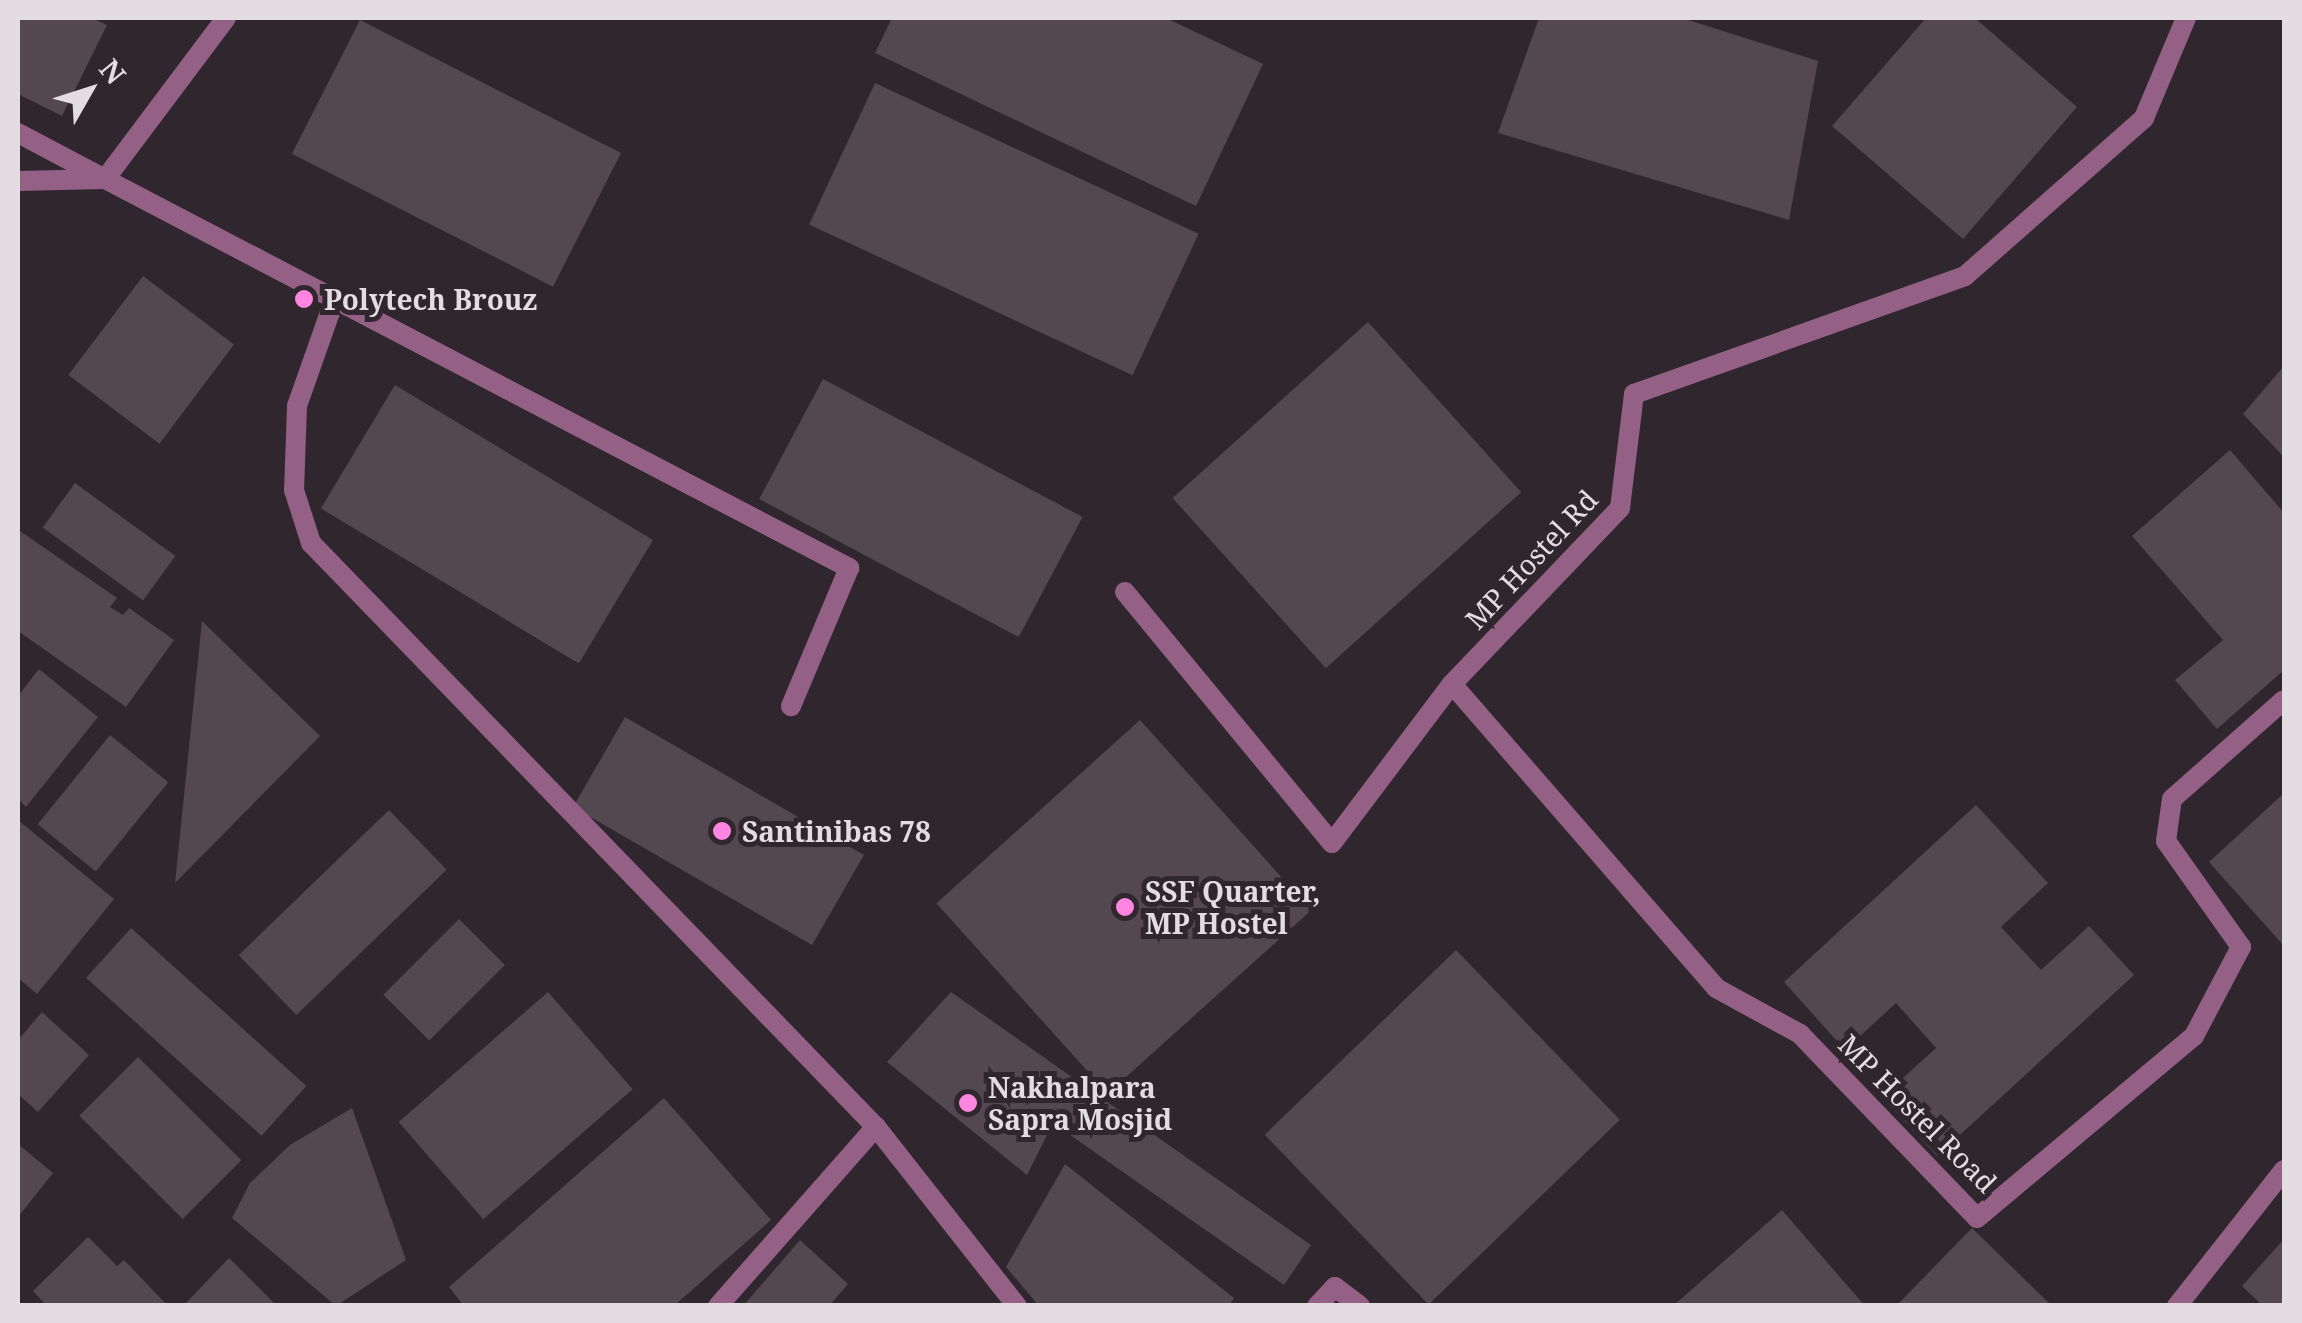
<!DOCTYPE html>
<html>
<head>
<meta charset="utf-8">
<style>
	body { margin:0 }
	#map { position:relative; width:2302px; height:1323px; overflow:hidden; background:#30262d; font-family:"Noto Serif",serif }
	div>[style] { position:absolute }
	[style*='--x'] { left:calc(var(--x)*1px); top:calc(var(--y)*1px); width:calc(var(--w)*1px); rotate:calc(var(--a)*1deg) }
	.building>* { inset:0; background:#534750; transform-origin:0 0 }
	.service>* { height:20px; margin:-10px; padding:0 10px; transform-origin:10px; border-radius:10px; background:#946086 }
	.minor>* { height:20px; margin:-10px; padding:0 10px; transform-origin:10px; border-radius:10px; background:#946086 }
	.dots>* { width:28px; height:28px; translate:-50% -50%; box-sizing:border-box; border:5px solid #30262d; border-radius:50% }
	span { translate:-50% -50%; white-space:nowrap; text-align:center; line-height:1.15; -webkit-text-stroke:10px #30262d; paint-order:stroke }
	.poi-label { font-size:28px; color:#e3dce1; font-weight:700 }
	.left { translate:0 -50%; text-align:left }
	.street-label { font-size:28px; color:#e3dce1 }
	.frame { position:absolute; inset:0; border:20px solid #e3dce1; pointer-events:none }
	.north { position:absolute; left:40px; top:40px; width:100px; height:100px; -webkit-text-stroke:8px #30262d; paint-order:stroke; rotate:51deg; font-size:28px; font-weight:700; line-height:40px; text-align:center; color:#e3dce1 }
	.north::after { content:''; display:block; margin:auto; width:35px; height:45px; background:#e3dce1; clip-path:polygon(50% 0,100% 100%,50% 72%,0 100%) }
</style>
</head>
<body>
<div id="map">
	<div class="building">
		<i style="clip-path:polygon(18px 18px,92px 18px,107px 25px,62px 116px,18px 94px)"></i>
		<i style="clip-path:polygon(892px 18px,1166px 18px,1263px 64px,1196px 206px,875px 53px)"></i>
		<i style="clip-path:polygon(1539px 18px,1682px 18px,1818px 61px,1789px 220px,1498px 133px)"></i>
		<i style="clip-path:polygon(1926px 18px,1975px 18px,2077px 107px,1963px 239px,1832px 126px)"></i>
		<i style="left:360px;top:20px;width:293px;height:150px;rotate:27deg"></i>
		<i style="left:875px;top:83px;width:357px;height:156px;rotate:25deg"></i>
		<i style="left:143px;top:276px;width:114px;height:124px;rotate:37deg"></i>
		<i style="left:1368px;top:322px;width:229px;height:263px;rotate:48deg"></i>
		<i style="clip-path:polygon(2284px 366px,2284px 457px,2243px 414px)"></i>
		<i style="left:823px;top:379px;width:294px;height:136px;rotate:28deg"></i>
		<i style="left:395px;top:385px;width:301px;height:144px;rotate:31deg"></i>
		<i style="clip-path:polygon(2230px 450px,2284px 513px,2284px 670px,2217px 729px,2175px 680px,2223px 640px,2132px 536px)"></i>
		<i style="left:75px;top:483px;width:124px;height:55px;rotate:36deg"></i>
		<i style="clip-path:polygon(20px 531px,117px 598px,110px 607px,123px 615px,129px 608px,174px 640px,126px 707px,18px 631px)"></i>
		<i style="clip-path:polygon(202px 621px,320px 736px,175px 883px)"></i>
		<i style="clip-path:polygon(39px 669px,98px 717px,26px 807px,18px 799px,18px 696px)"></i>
		<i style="left:625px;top:717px;width:276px;height:104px;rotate:30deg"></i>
		<i style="left:1140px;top:720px;width:256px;height:274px;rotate:48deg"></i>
		<i style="left:110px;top:735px;width:75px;height:115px;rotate:39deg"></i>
		<i style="clip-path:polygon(2284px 793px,2284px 946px,2209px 862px)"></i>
		<i style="clip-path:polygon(1976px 805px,2048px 883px,2001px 927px,2041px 970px,2089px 926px,2134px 975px,1937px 1156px,1882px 1097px,1936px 1048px,1896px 1003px,1845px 1050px,1784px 982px)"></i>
		<i style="left:389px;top:810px;width:83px;height:209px;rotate:46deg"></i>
		<i style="clip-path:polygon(18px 820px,114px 899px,37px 994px,18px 978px)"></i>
		<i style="left:459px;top:919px;width:65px;height:107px;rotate:45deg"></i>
		<i style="left:131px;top:928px;width:236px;height:67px;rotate:42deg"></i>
		<i style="left:1456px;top:950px;width:236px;height:266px;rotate:46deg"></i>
		<i style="left:548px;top:992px;width:129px;height:198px;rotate:49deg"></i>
		<i style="clip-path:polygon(951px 992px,1311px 1245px,1284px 1285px,1053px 1123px,1027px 1175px,887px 1062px)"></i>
		<i style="clip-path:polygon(42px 1012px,89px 1055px,38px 1112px,18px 1094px,18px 1040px)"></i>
		<i style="left:138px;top:1057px;width:146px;height:83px;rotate:45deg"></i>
		<i style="clip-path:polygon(664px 1098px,771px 1220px,674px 1306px,464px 1306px,449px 1287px)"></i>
		<i style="clip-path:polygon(352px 1108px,406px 1260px,336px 1306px,232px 1218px,250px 1183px,290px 1145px)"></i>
		<i style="clip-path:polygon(18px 1144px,53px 1173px,18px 1217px)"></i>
		<i style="clip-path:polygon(1065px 1164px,1234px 1298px,1229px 1306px,1039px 1306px,1006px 1267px)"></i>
		<i style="clip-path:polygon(1782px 1210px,1865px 1306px,1673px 1306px)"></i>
		<i style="clip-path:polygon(1972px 1228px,2052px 1306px,1899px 1303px)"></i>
		<i style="clip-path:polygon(88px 1237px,117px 1266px,124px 1260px,168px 1306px,47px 1306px,33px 1291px)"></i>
		<i style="clip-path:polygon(2284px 1239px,2284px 1306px,2263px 1306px,2242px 1286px)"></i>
		<i style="clip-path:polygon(800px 1240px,848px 1284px,829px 1306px,743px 1306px)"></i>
		<i style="clip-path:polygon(229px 1258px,277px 1306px,183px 1306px)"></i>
	</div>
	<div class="service">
		<i style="--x:226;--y:18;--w:201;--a:126.9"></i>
		<i style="--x:105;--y:179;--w:840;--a:27.6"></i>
		<i style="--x:849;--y:568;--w:150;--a:112.8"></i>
		<i style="--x:18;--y:133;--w:98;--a:27.9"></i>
		<i style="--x:18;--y:181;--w:85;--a:-1.3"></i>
		<i style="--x:1125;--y:592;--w:325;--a:50.5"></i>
		<i style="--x:1332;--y:843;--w:199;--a:-53"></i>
		<i style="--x:1452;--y:684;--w:243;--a:-46.3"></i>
		<i style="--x:1620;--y:508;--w:115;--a:-83"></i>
		<i style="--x:1634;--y:394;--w:351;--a:-19.6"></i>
		<i style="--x:1965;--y:276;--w:239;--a:-41.4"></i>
		<i style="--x:2144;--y:118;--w:108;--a:-67.2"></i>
	</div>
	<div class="minor">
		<i style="--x:335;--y:298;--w:114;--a:109.4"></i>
		<i style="--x:297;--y:406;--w:84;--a:92"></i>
		<i style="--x:294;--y:490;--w:56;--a:72.2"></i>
		<i style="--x:311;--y:543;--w:813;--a:45.95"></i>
		<i style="--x:1452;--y:684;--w:403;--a:49"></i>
		<i style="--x:1716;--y:988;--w:96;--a:28.7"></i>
		<i style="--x:1800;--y:1034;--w:255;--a:46.1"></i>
		<i style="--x:1977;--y:1218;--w:283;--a:-40"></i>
		<i style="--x:2194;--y:1036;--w:101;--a:-62.2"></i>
		<i style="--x:2241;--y:947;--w:130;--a:-125.3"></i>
		<i style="--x:2166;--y:841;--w:42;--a:-81.9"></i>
		<i style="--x:2172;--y:799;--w:149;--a:-41.5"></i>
		<i style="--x:718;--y:1306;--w:239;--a:-48.6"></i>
		<i style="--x:876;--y:1127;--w:228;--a:51.8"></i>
		<i style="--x:1317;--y:1306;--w:26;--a:-47"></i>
		<i style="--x:1335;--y:1287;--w:31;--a:37"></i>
		<i style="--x:2177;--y:1306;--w:173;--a:-51.8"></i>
	</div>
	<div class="dots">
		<i style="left:304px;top:299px;background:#fe85e0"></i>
		<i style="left:722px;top:831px;background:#fe85e0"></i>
		<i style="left:1125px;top:907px;background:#fe85e0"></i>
		<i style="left:968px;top:1103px;background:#fe85e0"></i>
	</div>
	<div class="poi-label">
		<span class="left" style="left:324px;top:299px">Polytech Brouz</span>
		<span class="left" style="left:742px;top:831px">Santinibas 78</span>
		<span class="left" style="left:1145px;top:907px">SSF Quarter,<br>MP Hostel</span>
		<span class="left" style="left:988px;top:1103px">Nakhalpara<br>Sapra Mosjid</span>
	</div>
	<div class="street-label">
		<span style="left:1531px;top:559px;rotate:-47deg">MP Hostel Rd</span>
		<span style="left:1918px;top:1113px;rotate:45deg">MP Hostel Road</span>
	</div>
	<div class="frame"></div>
	<div class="north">N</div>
</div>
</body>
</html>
